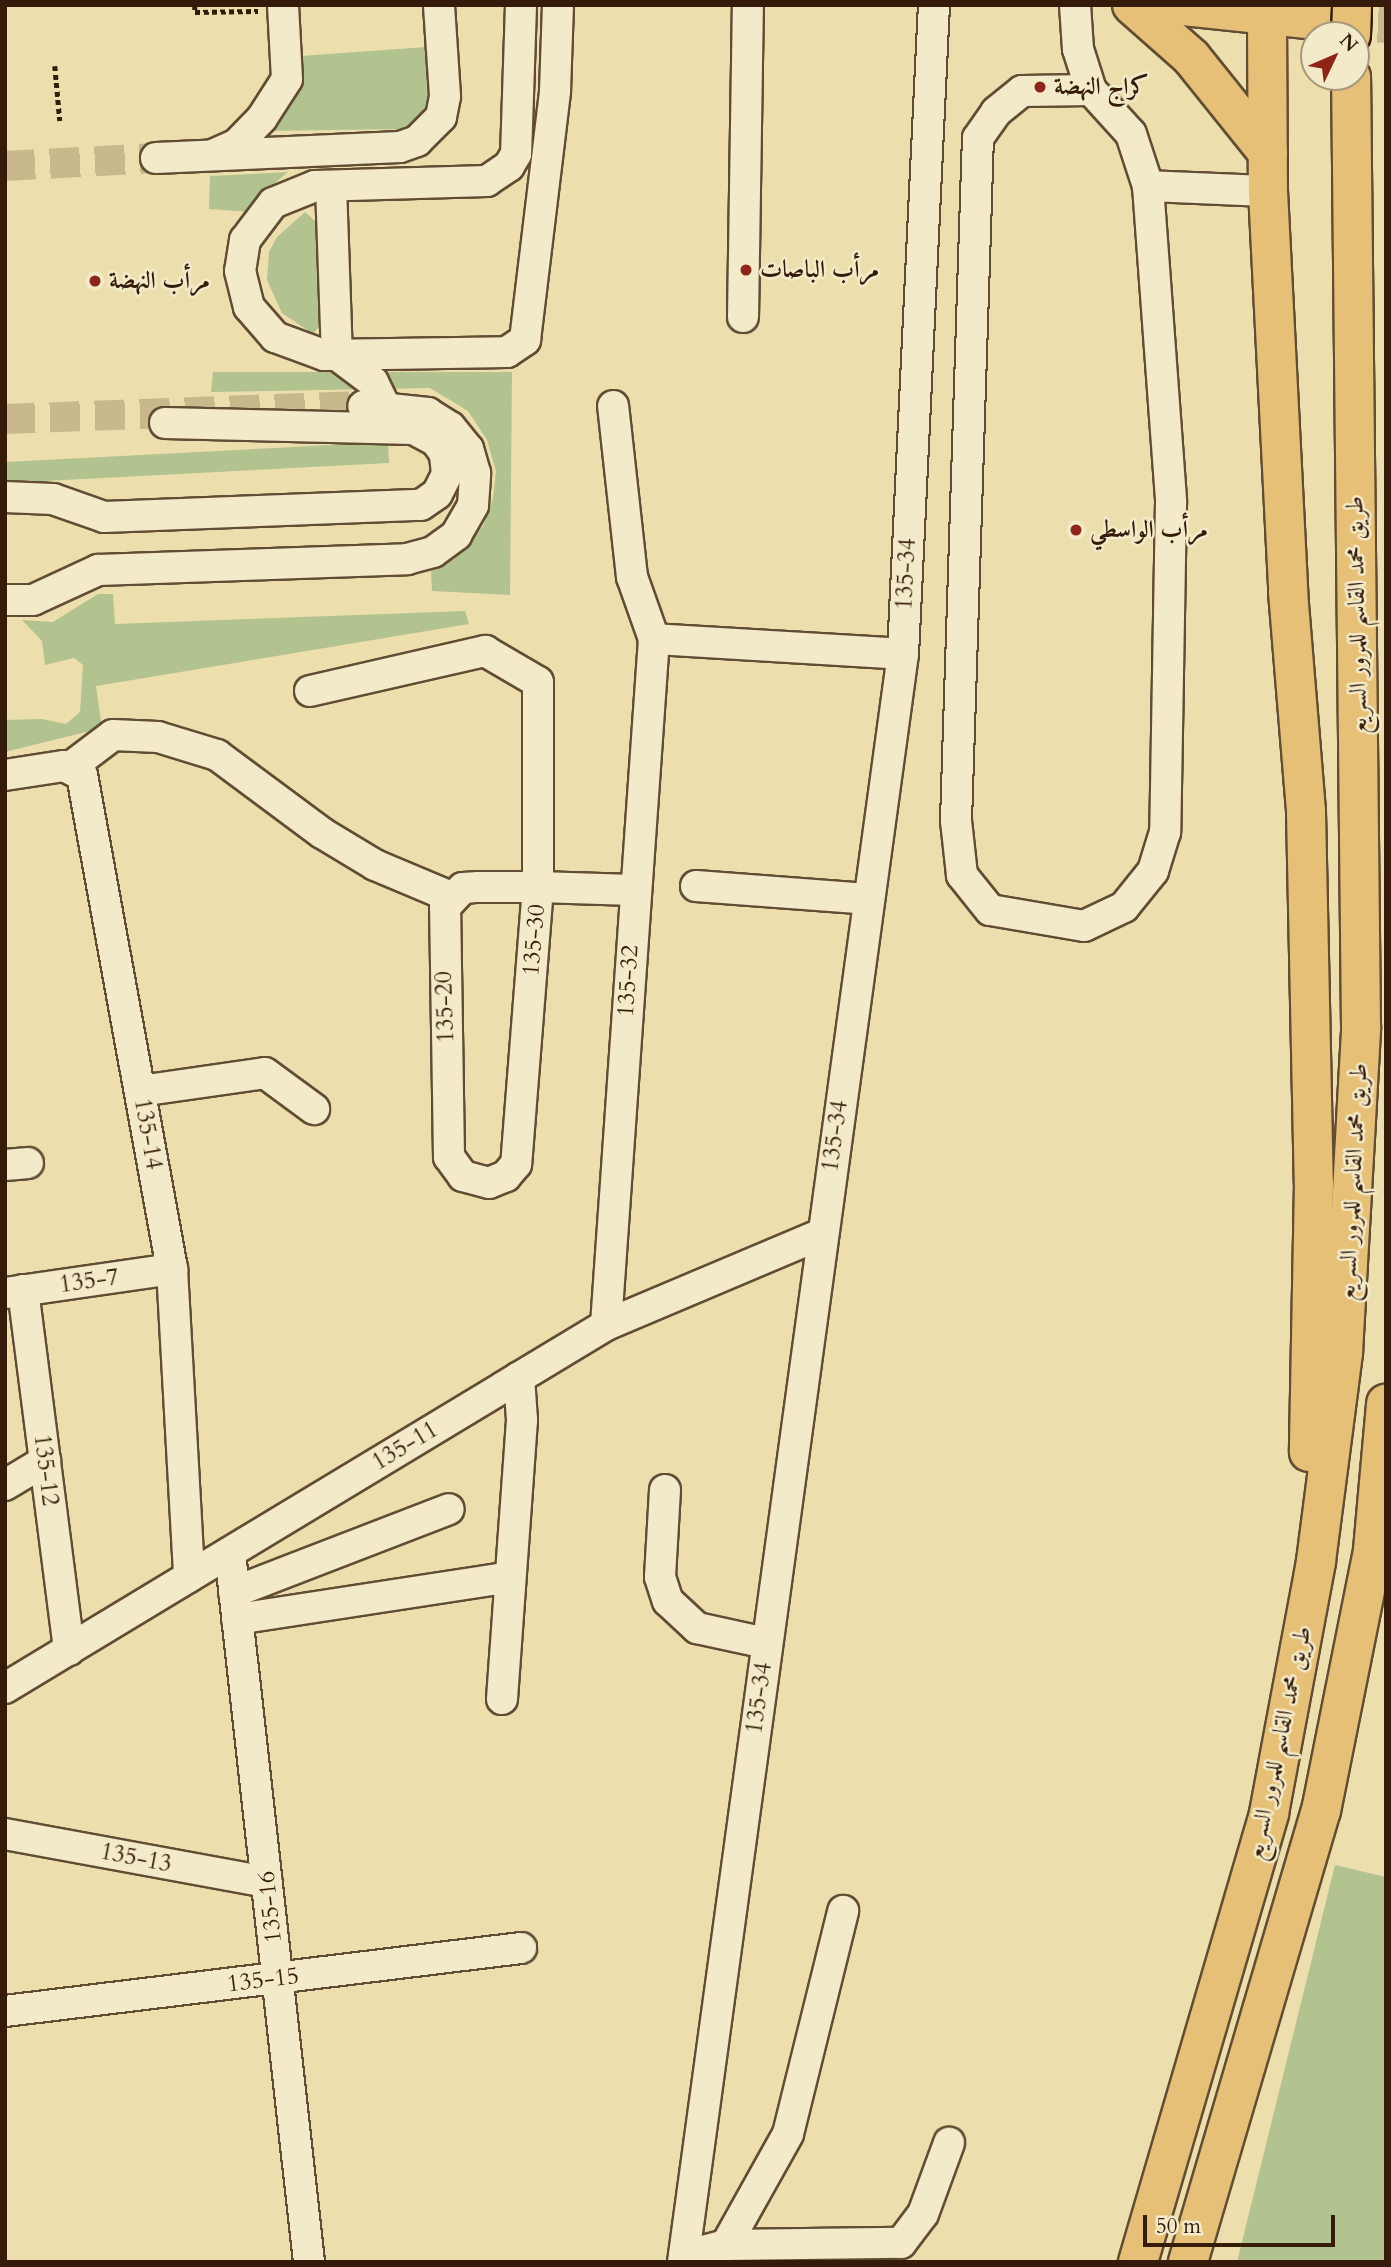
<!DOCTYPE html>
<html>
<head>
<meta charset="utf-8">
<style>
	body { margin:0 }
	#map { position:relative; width:1391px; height:2267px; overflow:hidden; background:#eddfad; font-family:Cardo,Amiri,serif }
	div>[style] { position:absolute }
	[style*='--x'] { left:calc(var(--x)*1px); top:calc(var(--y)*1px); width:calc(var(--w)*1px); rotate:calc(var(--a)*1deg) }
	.green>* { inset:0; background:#b2c38f; transform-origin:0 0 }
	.minor-tunnel>* { height:30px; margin-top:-15px; transform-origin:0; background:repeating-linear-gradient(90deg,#c8b88c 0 30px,transparent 0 45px) }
	.major-tunnel>* { height:37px; margin-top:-18.5px; transform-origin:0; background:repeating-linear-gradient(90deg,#c8b88c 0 37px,transparent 0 55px) }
	.path>* { height:4.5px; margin-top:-2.25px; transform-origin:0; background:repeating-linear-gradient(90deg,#341b0a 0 5px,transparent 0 8.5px) }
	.roads { filter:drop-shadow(2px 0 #624c33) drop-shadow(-2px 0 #624c33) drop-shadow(0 2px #624c33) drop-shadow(0 -2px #624c33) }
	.minor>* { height:30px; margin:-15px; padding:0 15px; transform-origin:15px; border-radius:15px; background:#f3eaca }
	.major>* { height:37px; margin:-18.5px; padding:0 18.5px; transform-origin:18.5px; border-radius:18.5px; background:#e6c076 }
	.highway>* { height:38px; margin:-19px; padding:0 19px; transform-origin:19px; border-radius:19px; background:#e6c076 }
	.bridges { filter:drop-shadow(2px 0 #341b0a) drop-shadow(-2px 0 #341b0a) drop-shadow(0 2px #341b0a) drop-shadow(0 -2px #341b0a) }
	.highway-bridge>* { height:38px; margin:-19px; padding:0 19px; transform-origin:19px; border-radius:19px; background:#e6c076 }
	.dots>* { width:19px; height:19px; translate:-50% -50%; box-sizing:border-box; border:4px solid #f3eaca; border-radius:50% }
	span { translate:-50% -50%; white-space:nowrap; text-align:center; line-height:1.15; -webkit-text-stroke:5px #f3eaca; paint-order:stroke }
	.poi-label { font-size:24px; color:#341b0a; font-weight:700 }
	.left { translate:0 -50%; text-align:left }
	.street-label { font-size:24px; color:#341b0a }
	.frame { position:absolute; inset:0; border:7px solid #341b0a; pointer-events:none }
	.north { position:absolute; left:1300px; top:21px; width:70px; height:70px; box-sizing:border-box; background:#f3eaca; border:2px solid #a7977d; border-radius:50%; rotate:46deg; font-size:19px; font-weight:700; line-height:28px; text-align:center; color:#341b0a }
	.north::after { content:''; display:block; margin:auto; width:24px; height:32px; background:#8f2418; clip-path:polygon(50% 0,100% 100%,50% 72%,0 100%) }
	.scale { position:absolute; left:1143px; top:2215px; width:192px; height:32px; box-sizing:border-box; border:4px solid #341b0a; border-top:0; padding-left:9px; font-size:21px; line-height:24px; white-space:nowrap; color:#341b0a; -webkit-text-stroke:5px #f3eaca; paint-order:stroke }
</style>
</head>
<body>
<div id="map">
	<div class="green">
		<i style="clip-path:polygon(426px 47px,427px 105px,407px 129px,264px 131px,301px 56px)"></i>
		<i style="clip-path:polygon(288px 172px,269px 188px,251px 212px,209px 209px,210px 176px)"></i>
		<i style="clip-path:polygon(305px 212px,315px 221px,319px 327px,313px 334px,282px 313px,267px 280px,269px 252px,277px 237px)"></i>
		<i style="clip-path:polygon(213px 372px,512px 372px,510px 595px,432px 591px,431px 571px,454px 559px,483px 526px,493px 498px,496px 471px,487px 440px,468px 411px,430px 388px,211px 392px)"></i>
		<i style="left:388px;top:442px;width:21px;height:383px;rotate:87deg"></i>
		<i style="clip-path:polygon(98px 594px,113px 594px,115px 624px,465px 611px,469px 624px,96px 686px,102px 728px,5px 752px,5px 720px,42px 719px,66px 724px,80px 712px,83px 665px,74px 658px,45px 665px,42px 641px,22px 620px,53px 622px)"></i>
		<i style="clip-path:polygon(1335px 1865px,1386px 1877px,1386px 2262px,1237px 2262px)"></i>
	</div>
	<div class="minor-tunnel">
		<i style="--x:5;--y:166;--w:151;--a:-3"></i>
		<i style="--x:5;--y:419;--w:358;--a:-2.1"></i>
	</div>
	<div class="major-tunnel">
		<i style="--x:1323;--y:21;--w:63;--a:2.7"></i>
	</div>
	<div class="path">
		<i style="--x:195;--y:5;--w:7;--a:90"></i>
		<i style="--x:195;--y:12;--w:63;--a:-0.9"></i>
		<i style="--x:55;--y:66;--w:55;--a:84.8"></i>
	</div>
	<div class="roads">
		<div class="minor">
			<i style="--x:521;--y:5;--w:149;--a:91.9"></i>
			<i style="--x:516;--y:154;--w:14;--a:120"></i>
			<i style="--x:509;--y:166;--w:27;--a:146"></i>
			<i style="--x:487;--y:181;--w:172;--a:178.3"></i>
			<i style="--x:315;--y:186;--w:45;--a:158"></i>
			<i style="--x:273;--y:203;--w:46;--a:127.1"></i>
			<i style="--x:245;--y:240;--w:31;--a:99"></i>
			<i style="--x:240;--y:271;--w:37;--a:76"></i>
			<i style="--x:249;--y:307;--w:40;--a:49"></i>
			<i style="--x:275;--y:337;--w:52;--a:20.2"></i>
			<i style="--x:324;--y:355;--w:183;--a:-0.9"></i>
			<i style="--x:507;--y:352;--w:22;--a:-34"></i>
			<i style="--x:525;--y:340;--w:251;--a:-83.1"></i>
			<i style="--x:555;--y:91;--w:86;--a:-88"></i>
			<i style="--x:1075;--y:5;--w:44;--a:86.1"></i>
			<i style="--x:1078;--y:49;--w:43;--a:72.4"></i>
			<i style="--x:1091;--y:90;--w:59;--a:47.7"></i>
			<i style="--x:1131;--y:134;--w:55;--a:71.9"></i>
			<i style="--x:1148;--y:186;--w:317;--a:85.8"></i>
			<i style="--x:1171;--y:502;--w:330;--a:91"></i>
			<i style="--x:1165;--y:832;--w:41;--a:107.1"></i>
			<i style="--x:1153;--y:871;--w:46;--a:128.9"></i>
			<i style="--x:1124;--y:907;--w:44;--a:154.6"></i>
			<i style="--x:1084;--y:926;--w:95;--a:-170.3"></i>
			<i style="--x:990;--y:910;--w:45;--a:-128.7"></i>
			<i style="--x:962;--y:875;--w:54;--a:-96.3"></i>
			<i style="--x:956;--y:821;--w:683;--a:-88.16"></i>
			<i style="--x:978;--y:138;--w:32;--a:-55"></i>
			<i style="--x:996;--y:112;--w:33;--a:-39"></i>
			<i style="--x:1022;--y:91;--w:69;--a:-0.8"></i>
			<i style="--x:215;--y:154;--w:24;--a:-24"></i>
			<i style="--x:237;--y:144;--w:36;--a:-46"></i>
			<i style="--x:262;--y:118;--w:46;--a:-57.3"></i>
			<i style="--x:287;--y:79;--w:74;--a:-93.1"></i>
			<i style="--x:156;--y:158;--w:244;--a:-2.6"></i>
			<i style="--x:400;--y:147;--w:18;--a:-19"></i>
			<i style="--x:417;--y:141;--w:34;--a:-45"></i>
			<i style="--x:441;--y:117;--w:21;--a:-79"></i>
			<i style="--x:445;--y:96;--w:91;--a:-93.8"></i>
			<i style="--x:331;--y:186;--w:169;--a:88"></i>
			<i style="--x:337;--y:355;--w:45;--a:36.9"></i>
			<i style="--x:373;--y:382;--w:25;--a:64"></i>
			<i style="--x:1148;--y:186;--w:120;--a:2.4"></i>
			<i style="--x:743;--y:317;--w:312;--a:-89.1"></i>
			<i style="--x:5;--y:497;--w:48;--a:2.4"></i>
			<i style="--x:53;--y:499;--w:54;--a:19.4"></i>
			<i style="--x:104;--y:517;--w:317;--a:-2.2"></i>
			<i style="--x:421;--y:505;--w:19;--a:-35"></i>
			<i style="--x:437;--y:494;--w:22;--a:-63"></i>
			<i style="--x:447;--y:474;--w:20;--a:-96"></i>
			<i style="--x:445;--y:454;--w:16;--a:-125"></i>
			<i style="--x:436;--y:441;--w:26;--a:-152"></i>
			<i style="--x:413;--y:429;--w:248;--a:-178.6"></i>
			<i style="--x:5;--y:600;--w:28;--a:0"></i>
			<i style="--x:33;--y:600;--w:72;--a:-24.8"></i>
			<i style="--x:98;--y:570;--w:309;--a:-2"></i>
			<i style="--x:407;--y:559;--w:27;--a:-15"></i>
			<i style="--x:433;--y:552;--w:29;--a:-36"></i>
			<i style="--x:456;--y:535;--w:34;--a:-60"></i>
			<i style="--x:473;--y:505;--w:32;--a:-86"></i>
			<i style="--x:475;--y:473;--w:25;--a:-106"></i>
			<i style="--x:468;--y:449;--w:28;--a:-129"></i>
			<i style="--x:450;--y:427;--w:26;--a:-148"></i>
			<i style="--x:428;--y:413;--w:65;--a:-173.9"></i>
			<i style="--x:654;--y:639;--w:249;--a:3.4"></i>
			<i style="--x:310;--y:691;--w:180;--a:-12.9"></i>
			<i style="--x:485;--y:651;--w:61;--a:30.3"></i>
			<i style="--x:538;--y:682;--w:205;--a:90"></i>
			<i style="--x:538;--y:887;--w:278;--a:94.5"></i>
			<i style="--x:516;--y:1164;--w:16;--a:130"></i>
			<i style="--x:506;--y:1176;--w:18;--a:158"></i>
			<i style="--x:489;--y:1183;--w:27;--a:-165"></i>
			<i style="--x:463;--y:1176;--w:24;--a:-126"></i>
			<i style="--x:449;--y:1157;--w:250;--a:-90.9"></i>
			<i style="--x:445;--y:907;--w:26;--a:-47"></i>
			<i style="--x:463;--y:888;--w:16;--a:-4"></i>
			<i style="--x:479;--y:887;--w:59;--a:0"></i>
			<i style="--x:538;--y:887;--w:96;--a:1.8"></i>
			<i style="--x:72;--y:766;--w:51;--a:-37.1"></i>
			<i style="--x:113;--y:735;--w:45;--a:2.5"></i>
			<i style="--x:158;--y:737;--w:62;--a:17"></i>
			<i style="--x:217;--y:755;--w:131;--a:36.6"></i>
			<i style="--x:322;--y:833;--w:62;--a:31.1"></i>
			<i style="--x:375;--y:865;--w:82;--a:22.8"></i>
			<i style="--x:5;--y:775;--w:60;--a:-8.7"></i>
			<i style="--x:64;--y:766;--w:20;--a:27"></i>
			<i style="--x:82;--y:775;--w:502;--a:79.67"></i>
			<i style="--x:172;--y:1269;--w:308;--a:86.8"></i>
			<i style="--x:696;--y:886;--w:172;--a:4.3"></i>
			<i style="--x:140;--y:1091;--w:126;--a:-8.2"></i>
			<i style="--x:265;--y:1073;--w:61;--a:36.3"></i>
			<i style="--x:5;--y:1165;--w:23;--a:-5"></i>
			<i style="--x:23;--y:1290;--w:363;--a:82.7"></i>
			<i style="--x:6;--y:1293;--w:168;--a:-8.2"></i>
			<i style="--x:606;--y:1325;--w:688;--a:-86"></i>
			<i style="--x:654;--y:639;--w:66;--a:-109.5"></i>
			<i style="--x:632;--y:577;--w:172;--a:-96.3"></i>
			<i style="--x:5;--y:1485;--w:47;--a:-31"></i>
			<i style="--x:665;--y:1490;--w:87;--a:93.3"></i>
			<i style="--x:660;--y:1577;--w:25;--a:72"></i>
			<i style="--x:668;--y:1601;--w:40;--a:43"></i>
			<i style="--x:697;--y:1628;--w:71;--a:12.3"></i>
			<i style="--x:230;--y:1553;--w:713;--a:83.64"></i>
			<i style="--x:234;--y:1592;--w:230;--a:-21.1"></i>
			<i style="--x:237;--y:1619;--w:276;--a:-8.7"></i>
			<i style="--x:5;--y:1688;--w:702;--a:-31.13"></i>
			<i style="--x:606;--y:1325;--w:233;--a:-22.9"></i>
			<i style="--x:502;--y:1699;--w:280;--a:-85.9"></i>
			<i style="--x:522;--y:1420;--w:43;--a:-94"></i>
			<i style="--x:5;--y:1834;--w:266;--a:10.4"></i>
			<i style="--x:5;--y:2011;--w:520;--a:-6.96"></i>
			<i style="--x:726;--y:2245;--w:175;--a:-0.7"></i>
			<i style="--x:901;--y:2243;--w:36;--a:-53"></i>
			<i style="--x:923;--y:2214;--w:76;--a:-69.9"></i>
			<i style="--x:684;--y:2256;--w:43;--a:-14.7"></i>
			<i style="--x:726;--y:2245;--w:127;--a:-60.8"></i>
			<i style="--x:788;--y:2134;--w:230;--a:-76.1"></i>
			<i style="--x:683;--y:2262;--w:1623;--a:-82.21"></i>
			<i style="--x:903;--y:654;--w:650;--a:-87.27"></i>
		</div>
		<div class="major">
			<i style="--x:1174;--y:5;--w:150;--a:6.1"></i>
		</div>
		<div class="highway">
			<i style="--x:1132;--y:5;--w:79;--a:41.4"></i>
			<i style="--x:1191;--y:57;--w:123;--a:51.3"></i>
			<i style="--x:1267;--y:17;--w:174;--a:89.7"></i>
			<i style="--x:1268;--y:191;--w:401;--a:87.1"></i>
			<i style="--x:1288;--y:592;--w:221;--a:85.3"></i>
			<i style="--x:1306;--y:812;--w:371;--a:88.8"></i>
			<i style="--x:1314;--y:1183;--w:269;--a:91.1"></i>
			<i style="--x:1138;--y:2262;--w:468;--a:-73.7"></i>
			<i style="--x:1269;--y:1813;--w:256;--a:-79.4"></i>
			<i style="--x:1316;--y:1561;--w:210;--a:-82.6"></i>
			<i style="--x:1343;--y:1353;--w:327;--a:-86.8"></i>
			<i style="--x:1361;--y:1026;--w:949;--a:-90.6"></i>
			<i style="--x:1188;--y:2262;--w:470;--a:-73.6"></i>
			<i style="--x:1321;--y:1811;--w:266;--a:-78.7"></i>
			<i style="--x:1373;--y:1550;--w:147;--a:-84.9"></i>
		</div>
	</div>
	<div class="bridges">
		<div class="highway-bridge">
			<i style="--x:1351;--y:35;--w:30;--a:-88"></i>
		</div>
	</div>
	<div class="dots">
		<i style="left:1040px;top:87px;background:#8f2418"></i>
		<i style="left:746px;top:270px;background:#8f2418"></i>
		<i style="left:95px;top:281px;background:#8f2418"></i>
		<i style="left:1076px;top:530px;background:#8f2418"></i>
	</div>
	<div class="poi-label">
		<span class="left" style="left:1054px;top:87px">كراج النهضة</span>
		<span class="left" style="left:760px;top:270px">مرأب الباصات</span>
		<span class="left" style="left:109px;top:281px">مرأب النهضة</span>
		<span class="left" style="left:1090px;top:530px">مرأب الواسطي</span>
	</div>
	<div class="street-label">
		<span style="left:906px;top:574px;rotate:-87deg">135-34</span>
		<span style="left:1357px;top:615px;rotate:-91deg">طريق محمد القاسم للمرور السريع</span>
		<span style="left:534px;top:940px;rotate:-85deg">135-30</span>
		<span style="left:628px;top:981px;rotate:-86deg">135-32</span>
		<span style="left:445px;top:1007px;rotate:-92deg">135-20</span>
		<span style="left:148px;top:1134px;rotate:80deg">135-14</span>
		<span style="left:835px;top:1136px;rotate:-82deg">135-34</span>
		<span style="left:1353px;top:1182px;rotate:-87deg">طريق محمد القاسم للمرور السريع</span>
		<span style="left:89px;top:1281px;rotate:-8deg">135-7</span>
		<span style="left:405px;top:1446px;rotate:-31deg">135-11</span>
		<span style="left:46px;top:1470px;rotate:83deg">135-12</span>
		<span style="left:759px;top:1698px;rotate:-82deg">135-34</span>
		<span style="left:1279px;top:1743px;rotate:-78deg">طريق محمد القاسم للمرور السريع</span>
		<span style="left:136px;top:1858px;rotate:11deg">135-13</span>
		<span style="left:270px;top:1907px;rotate:-96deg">135-16</span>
		<span style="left:263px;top:1980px;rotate:-7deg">135-15</span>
	</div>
	<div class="frame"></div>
	<div class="north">N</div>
	<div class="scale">50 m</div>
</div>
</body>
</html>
